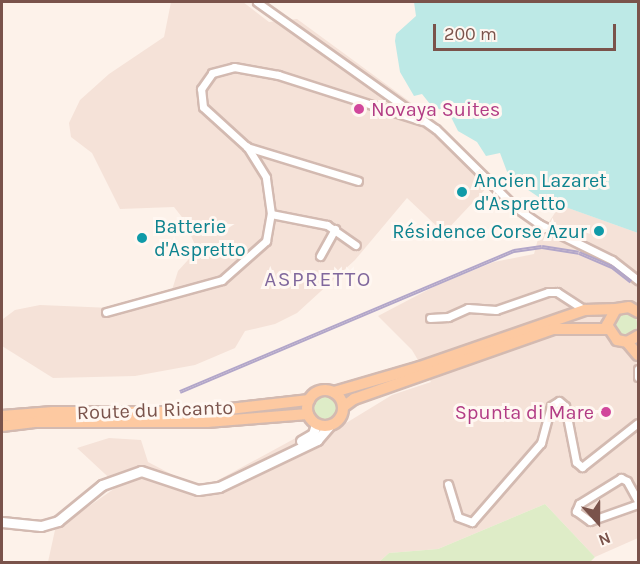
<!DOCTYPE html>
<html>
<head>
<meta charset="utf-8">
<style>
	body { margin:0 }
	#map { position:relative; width:640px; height:564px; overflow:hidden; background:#fdf2ea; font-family:Karla,sans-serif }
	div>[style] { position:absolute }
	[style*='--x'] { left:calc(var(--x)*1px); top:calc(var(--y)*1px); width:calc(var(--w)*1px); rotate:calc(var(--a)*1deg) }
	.residential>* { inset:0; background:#f5e2d8 }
	.green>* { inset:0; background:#deecc7 }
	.round { border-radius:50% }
	.water>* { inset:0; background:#bde9e6 }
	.roads { filter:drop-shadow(2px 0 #d3bab1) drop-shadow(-2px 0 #d3bab1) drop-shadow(0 2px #d3bab1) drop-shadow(0 -2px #d3bab1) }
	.minor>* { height:7px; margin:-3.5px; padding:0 3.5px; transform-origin:3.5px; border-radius:3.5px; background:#fff }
	.secondary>* { height:9px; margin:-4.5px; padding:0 4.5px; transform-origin:4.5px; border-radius:4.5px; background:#fff }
	.primary>* { height:10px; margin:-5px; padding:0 5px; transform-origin:5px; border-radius:5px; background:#fdc9a1 }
	.primary>.ring { margin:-5px; padding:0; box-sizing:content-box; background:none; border:10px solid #fdc9a1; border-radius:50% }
	.rail>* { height:4px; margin-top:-2px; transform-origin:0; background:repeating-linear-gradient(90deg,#fff7f1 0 4.5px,#b2a6c9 0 9px); box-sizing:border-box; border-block:2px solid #b2a6c9 }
	.dots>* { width:16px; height:16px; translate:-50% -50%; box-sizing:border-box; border:3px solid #fff7f1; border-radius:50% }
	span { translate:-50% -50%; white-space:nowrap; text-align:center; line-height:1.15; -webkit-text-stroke:6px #fff7f1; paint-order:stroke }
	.hotel-label { font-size:20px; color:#b23c85 }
	.left { translate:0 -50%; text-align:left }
	.right { translate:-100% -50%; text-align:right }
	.culture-label { font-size:20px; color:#0d838f }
	.street-label { font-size:20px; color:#7a534b }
	.neighbourhood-label { font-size:21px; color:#80689d; letter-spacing:1.5px }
	.frame { position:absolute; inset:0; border:3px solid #7a534b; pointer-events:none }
	.north { position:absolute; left:568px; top:492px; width:60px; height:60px; -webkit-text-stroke:4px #fff7f1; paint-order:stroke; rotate:159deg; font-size:16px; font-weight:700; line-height:24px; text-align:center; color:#7a534b }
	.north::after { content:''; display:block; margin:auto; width:21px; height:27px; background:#7a534b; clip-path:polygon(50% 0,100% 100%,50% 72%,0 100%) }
	.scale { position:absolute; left:433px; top:24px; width:183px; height:27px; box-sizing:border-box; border:3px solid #7a534b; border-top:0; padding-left:8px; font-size:18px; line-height:21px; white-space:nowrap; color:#7a534b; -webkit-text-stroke:4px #fff7f1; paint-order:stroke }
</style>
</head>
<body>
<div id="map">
	<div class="residential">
		<i style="clip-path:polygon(171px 2px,243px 2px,269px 22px,297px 19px,428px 115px,494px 180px,444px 233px,407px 198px,355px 260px,297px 313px,275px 324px,245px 331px,235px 348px,195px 365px,135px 376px,53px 378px,2px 346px,3px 319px,15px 310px,40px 305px,112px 308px,171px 293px,178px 271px,197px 250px,185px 221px,174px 207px,120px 209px,92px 153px,71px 137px,69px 123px,80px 100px,109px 74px,164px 37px)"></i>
		<i style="clip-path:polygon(560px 205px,638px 233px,638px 538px,595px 557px,545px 504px,438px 549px,389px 553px,379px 562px,48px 562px,55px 530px,118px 486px,77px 448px,109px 438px,141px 440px,148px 462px,192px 485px,211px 484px,303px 434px,333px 431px,392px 395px,431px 382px,412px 350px,378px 316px,439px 284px,494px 262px,534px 254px,538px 239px)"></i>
	</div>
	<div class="green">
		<i class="round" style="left:613px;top:312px;width:24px;height:24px"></i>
		<i class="round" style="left:312px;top:395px;width:26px;height:26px"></i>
		<i style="clip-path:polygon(545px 504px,595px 557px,590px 562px,379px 562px,389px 553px,438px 549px)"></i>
	</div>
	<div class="water">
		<i style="clip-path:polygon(414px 2px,638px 2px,638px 233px,540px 198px,509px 177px,500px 153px,486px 156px,477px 142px,458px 131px,450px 115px,430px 104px,422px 94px,414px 96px,400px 72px,395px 41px,396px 34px,416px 16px)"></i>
	</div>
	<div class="roads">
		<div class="minor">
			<i style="--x:257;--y:2;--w:219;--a:35.4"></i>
			<i style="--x:436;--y:129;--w:111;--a:44.6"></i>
			<i style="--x:515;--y:207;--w:29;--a:35"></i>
			<i style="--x:539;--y:224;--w:81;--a:26.3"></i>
			<i style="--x:612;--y:260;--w:33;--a:38"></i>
			<i style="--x:247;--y:147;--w:116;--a:17"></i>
			<i style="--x:271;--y:214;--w:57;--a:11.1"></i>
			<i style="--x:327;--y:225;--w:35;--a:35"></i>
			<i style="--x:320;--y:256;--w:31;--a:-61"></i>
			<i style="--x:106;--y:312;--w:120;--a:-15.4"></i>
			<i style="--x:222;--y:280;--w:59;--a:-41.6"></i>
			<i style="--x:266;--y:241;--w:27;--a:-80"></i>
			<i style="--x:271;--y:214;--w:37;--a:-98"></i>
			<i style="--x:266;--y:177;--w:36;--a:-122"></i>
			<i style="--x:247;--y:147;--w:59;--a:-137.7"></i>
			<i style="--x:203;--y:107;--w:18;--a:-96"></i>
			<i style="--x:201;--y:89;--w:19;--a:-55"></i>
			<i style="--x:212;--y:73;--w:23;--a:-15"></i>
			<i style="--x:234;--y:67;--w:45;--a:10.3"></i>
			<i style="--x:278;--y:75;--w:151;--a:17.7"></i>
			<i style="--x:430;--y:318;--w:18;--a:-3"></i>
			<i style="--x:448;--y:317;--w:22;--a:-24"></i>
			<i style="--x:468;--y:308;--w:28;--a:4"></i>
			<i style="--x:496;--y:310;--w:55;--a:-19.1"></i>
			<i style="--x:548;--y:292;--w:9;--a:0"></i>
			<i style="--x:557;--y:292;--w:33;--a:33"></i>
			<i style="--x:638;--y:369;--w:8;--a:90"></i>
			<i style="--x:448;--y:484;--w:34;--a:73"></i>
			<i style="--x:458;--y:517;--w:15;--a:20"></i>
			<i style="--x:472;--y:522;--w:105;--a:-48.9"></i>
			<i style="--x:541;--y:443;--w:38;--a:-75"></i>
			<i style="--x:551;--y:406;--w:9;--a:-32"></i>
			<i style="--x:559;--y:401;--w:8;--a:40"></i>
			<i style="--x:565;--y:406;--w:57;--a:78.9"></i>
			<i style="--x:576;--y:462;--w:8;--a:40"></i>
			<i style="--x:582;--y:467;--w:71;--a:-38.2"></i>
			<i style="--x:638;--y:501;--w:23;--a:-119"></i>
			<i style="--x:627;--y:481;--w:7;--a:-153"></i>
			<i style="--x:621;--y:478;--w:49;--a:148.2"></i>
			<i style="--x:579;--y:504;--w:8;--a:113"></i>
			<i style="--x:576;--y:511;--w:17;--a:36"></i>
			<i style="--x:590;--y:521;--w:51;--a:-19.5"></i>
		</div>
		<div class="secondary">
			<i style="--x:301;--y:441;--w:14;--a:-30"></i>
			<i style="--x:313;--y:434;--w:10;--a:-73"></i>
			<i style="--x:2;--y:522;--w:39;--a:6"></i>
			<i style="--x:41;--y:526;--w:18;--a:-16"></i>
			<i style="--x:58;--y:521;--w:57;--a:-39.3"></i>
			<i style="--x:102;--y:485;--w:41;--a:-19.7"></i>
			<i style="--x:141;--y:471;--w:60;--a:18.4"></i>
			<i style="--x:198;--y:490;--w:21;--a:-8"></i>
			<i style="--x:219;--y:487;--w:109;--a:-25.6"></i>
			<i style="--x:317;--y:440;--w:18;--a:-49"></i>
		</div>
		<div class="primary">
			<i style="--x:638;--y:312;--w:10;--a:-151"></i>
			<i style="--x:629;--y:307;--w:13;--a:171"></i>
			<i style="--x:616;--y:309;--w:18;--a:119"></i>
			<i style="--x:607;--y:325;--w:18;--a:56"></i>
			<i style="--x:617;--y:340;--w:10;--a:11"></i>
			<i style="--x:627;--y:342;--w:13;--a:-29"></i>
			<i style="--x:627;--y:342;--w:17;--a:50"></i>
			<i class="ring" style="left:307px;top:390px;width:26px;height:26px"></i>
			<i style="--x:334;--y:392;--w:90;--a:-16.2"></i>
			<i style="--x:420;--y:367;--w:175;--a:-19.1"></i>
			<i style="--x:585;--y:310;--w:31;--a:-2"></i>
			<i style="--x:343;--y:407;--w:14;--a:-36"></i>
			<i style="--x:354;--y:399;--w:211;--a:-19.4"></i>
			<i style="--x:553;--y:329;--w:55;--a:0"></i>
			<i style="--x:2;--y:416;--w:51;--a:-4.5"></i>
			<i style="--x:53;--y:412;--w:150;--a:0"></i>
			<i style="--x:203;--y:412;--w:107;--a:-6.5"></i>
			<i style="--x:2;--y:426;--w:35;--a:-7"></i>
			<i style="--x:37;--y:422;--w:170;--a:0"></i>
			<i style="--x:207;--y:422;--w:101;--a:-4.5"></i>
		</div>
	</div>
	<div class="rail">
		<i style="--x:180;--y:392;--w:363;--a:-22.9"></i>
		<i style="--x:514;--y:251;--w:28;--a:-8"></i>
		<i style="--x:542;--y:247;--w:37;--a:9"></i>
		<i style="--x:579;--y:253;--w:36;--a:23"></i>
		<i style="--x:612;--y:267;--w:24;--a:38"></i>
	</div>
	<div class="dots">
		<i style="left:359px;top:109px;background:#d1479c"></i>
		<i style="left:462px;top:192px;background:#0f9aa8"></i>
		<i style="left:599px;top:231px;background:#0f9aa8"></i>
		<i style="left:142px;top:238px;background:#0f9aa8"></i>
		<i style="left:606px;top:412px;background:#d1479c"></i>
	</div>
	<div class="hotel-label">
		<span class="left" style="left:371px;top:109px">Novaya Suites</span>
		<span class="right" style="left:594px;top:412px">Spunta di Mare</span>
	</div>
	<div class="culture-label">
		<span class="left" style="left:474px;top:192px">Ancien Lazaret<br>d'Aspretto</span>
		<span class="left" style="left:154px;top:238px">Batterie<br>d'Aspretto</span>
		<span class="right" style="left:587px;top:231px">Résidence Corse Azur</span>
	</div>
	<div class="street-label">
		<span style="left:155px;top:410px;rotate:-2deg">Route du Ricanto</span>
	</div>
	<div class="neighbourhood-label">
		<span style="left:318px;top:279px">ASPRETTO</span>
	</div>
	<div class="frame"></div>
	<div class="north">N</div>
	<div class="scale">200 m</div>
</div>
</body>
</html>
